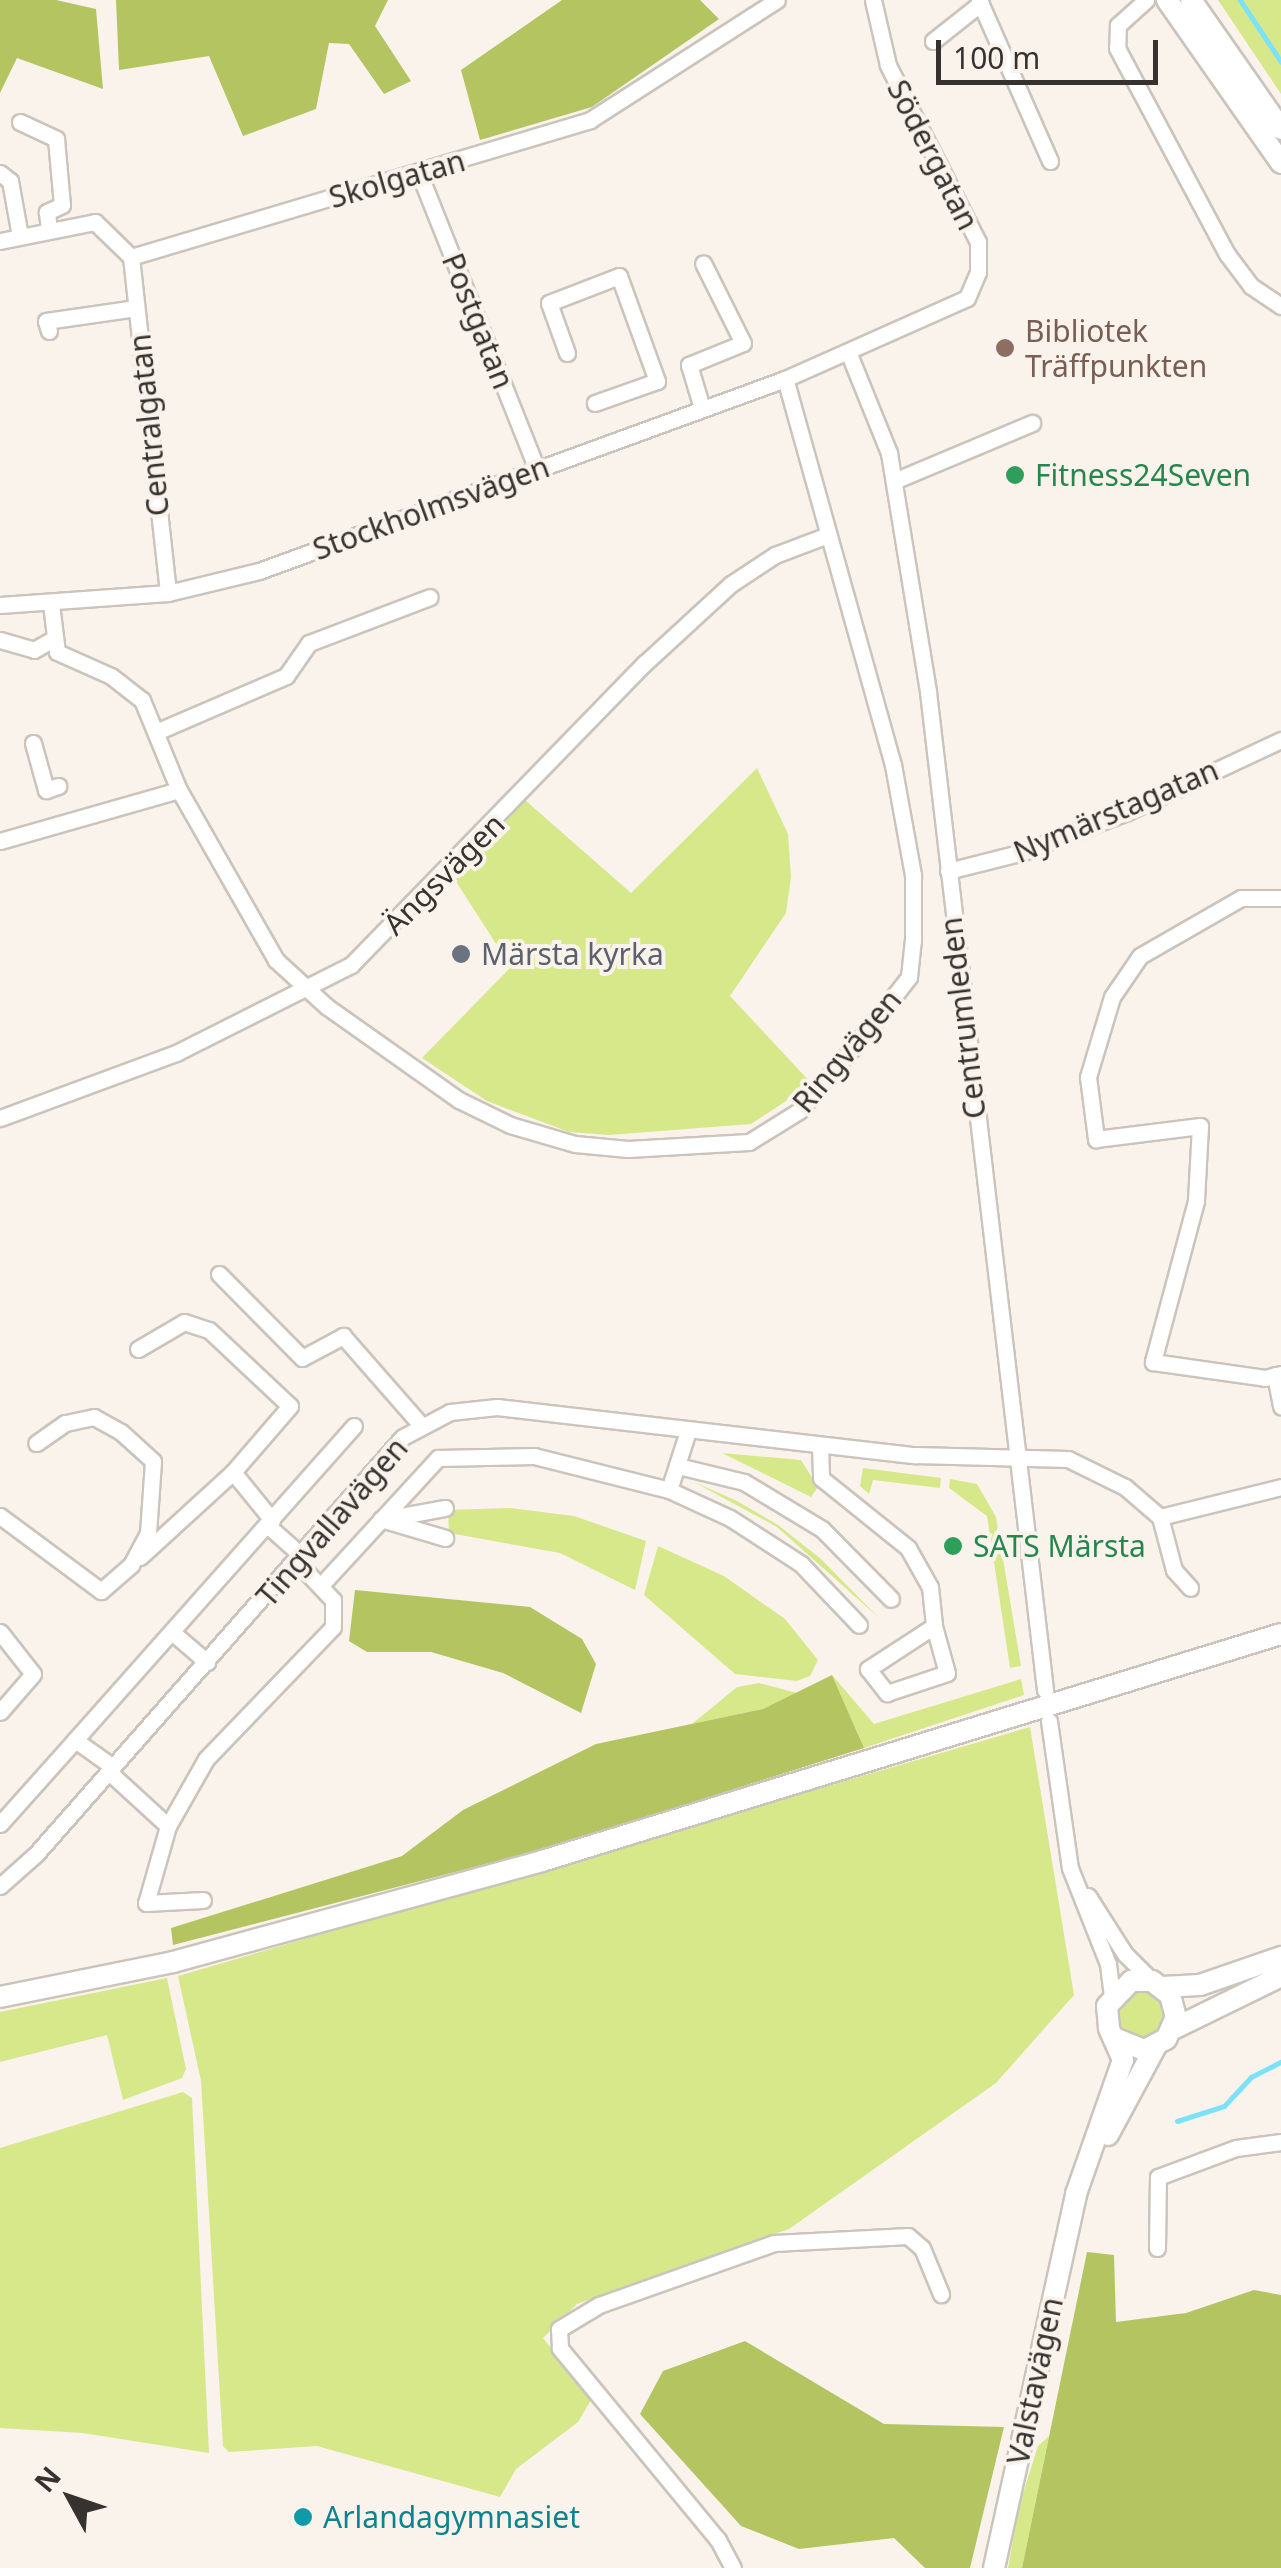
<!DOCTYPE html>
<html>
<head>
<meta charset="utf-8">
<style>
	body { margin:0 }
	#map { position:relative; width:1281px; height:2568px; overflow:hidden; background:#faf3ec; font-family:"Noto Sans",sans-serif }
	div>[style] { position:absolute }
	[style*='--x'] { left:calc(var(--x)*1px); top:calc(var(--y)*1px); width:calc(var(--w)*1px); rotate:calc(var(--a)*1deg) }
	.green>* { inset:0; background:#d7e88a }
	.round { border-radius:50% }
	.forest>* { inset:0; background:#b3c461 }
	.stream>* { height:5px; margin:-2.5px; padding:0 2.5px; transform-origin:2.5px; border-radius:2.5px; background:#7be2fa }
	.roads { filter:drop-shadow(2px 0 #cac4bc) drop-shadow(-2px 0 #cac4bc) drop-shadow(0 2px #cac4bc) drop-shadow(0 -2px #cac4bc) }
	.street>* { height:15px; margin:-7.5px; padding:0 7.5px; transform-origin:7.5px; border-radius:7.5px; background:#fff }
	.secondary>* { height:20px; margin:-10px; padding:0 10px; transform-origin:10px; border-radius:10px; background:#fff }
	.dots>* { width:28px; height:28px; translate:-50% -50%; box-sizing:border-box; border:5px solid #faf3ec; border-radius:50% }
	span { translate:-50% -50%; white-space:nowrap; text-align:center; line-height:1.15; -webkit-text-stroke:8px #faf3ec; paint-order:stroke }
	.street-label { font-size:30px; color:#35322f }
	.education-label { font-size:30px; color:#785e54 }
	.left { translate:0 -50%; text-align:left }
	.leisure-label { font-size:30px; color:#27864d }
	.worship-label { font-size:30px; color:#5b616d }
	.culture-label { font-size:30px; color:#0d838f }
	.north { position:absolute; left:20px; top:2448px; width:100px; height:100px; -webkit-text-stroke:8px #faf3ec; paint-order:stroke; rotate:310deg; font-size:28px; font-weight:700; line-height:40px; text-align:center; color:#35322f }
	.north::after { content:''; display:block; margin:auto; width:35px; height:45px; background:#35322f; clip-path:polygon(50% 0,100% 100%,50% 72%,0 100%) }
	.scale { position:absolute; left:936px; top:40px; width:222px; height:45px; box-sizing:border-box; border:5px solid #35322f; border-top:0; padding-left:12px; font-size:30px; line-height:35px; white-space:nowrap; color:#35322f; -webkit-text-stroke:8px #faf3ec; paint-order:stroke }
</style>
</head>
<body>
<div id="map">
	<div class="green">
		<i style="clip-path:polygon(1218px 0,1281px 0,1281px 94px)"></i>
		<i style="clip-path:polygon(757px 768px,788px 834px,791px 877px,786px 913px,730px 996px,812px 1084px,751px 1124px,609px 1135px,569px 1132px,487px 1101px,422px 1058px,511px 967px,455px 880px,525px 800px,631px 893px)"></i>
		<i style="clip-path:polygon(722px 1453px,801px 1460px,818px 1487px,811px 1497px)"></i>
		<i style="clip-path:polygon(863px 1468px,941px 1478px,940px 1488px,873px 1480px,869px 1494px,860px 1486px)"></i>
		<i style="clip-path:polygon(950px 1479px,977px 1484px,996px 1517px,1021px 1666px,1010px 1668px,987px 1516px,949px 1488px)"></i>
		<i style="clip-path:polygon(694px 1482px,737px 1501px,778px 1525px,821px 1559px,878px 1617px,777px 1527px)"></i>
		<i style="clip-path:polygon(510px 1508px,574px 1516px,646px 1541px,635px 1590px,560px 1553px,449px 1533px,448px 1510px)"></i>
		<i style="clip-path:polygon(658px 1546px,724px 1576px,785px 1619px,818px 1660px,810px 1676px,797px 1681px,735px 1674px,644px 1595px)"></i>
		<i style="clip-path:polygon(832px 1675px,874px 1724px,1021px 1679px,1024px 1695px,864px 1748px)"></i>
		<i style="clip-path:polygon(759px 1683px,797px 1693px,763px 1709px,692px 1724px,737px 1687px)"></i>
		<i style="clip-path:polygon(1030px 1727px,1074px 1995px,996px 2083px,789px 2229px,577px 2304px,543px 2338px,591px 2400px,578px 2422px,516px 2469px,500px 2497px,317px 2446px,229px 2452px,223px 2446px,201px 2081px,178px 1976px)"></i>
		<i style="clip-path:polygon(167px 1978px,186px 2069px,182px 2078px,123px 2100px,107px 2035px,0 2062px,0 2012px)"></i>
		<i class="round" style="left:1114px;top:1988px;width:52px;height:52px"></i>
		<i style="clip-path:polygon(183px 2092px,192px 2098px,209px 2453px,83px 2433px,0 2428px,0 2148px)"></i>
		<i style="clip-path:polygon(1049px 2436px,1022px 2568px,1008px 2568px,1019px 2506px,1038px 2446px)"></i>
	</div>
	<div class="forest">
		<i style="clip-path:polygon(0 0,56px 0,96px 9px,103px 89px,17px 58px,0 93px)"></i>
		<i style="clip-path:polygon(116px 0,388px 0,375px 26px,411px 81px,384px 94px,349px 44px,329px 43px,316px 109px,243px 136px,209px 56px,119px 70px)"></i>
		<i style="clip-path:polygon(562px 0,700px 0,719px 19px,592px 107px,480px 140px,461px 70px)"></i>
		<i style="clip-path:polygon(355px 1590px,530px 1607px,582px 1639px,596px 1664px,581px 1713px,503px 1673px,431px 1652px,367px 1652px,349px 1641px)"></i>
		<i style="clip-path:polygon(832px 1675px,864px 1748px,544px 1849px,173px 1945px,171px 1928px,402px 1856px,463px 1810px,596px 1744px,763px 1709px)"></i>
		<i style="clip-path:polygon(1087px 2252px,1114px 2255px,1116px 2322px,1186px 2313px,1254px 2290px,1281px 2295px,1281px 2568px,1022px 2568px)"></i>
		<i style="clip-path:polygon(745px 2341px,884px 2424px,1004px 2427px,970px 2568px,925px 2568px,894px 2538px,799px 2549px,741px 2526px,640px 2414px,663px 2371px)"></i>
	</div>
	<div class="stream">
		<i style="--x:1240;--y:0;--w:74;--a:56.5"></i>
		<i style="--x:1177;--y:2121;--w:49;--a:-17.7"></i>
		<i style="--x:1224;--y:2106;--w:40;--a:-47"></i>
		<i style="--x:1251;--y:2077;--w:34;--a:-27"></i>
	</div>
	<div class="roads">
		<div class="street">
			<i style="--x:979;--y:0;--w:176;--a:66.2"></i>
			<i style="--x:1146;--y:0;--w:38;--a:138"></i>
			<i style="--x:1118;--y:25;--w:23;--a:92"></i>
			<i style="--x:1117;--y:48;--w:234;--a:61.9"></i>
			<i style="--x:1227;--y:254;--w:40;--a:53"></i>
			<i style="--x:1251;--y:286;--w:36;--a:34"></i>
			<i style="--x:933;--y:41;--w:61;--a:-38.4"></i>
			<i style="--x:20;--y:122;--w:40;--a:25"></i>
			<i style="--x:56;--y:139;--w:66;--a:84.8"></i>
			<i style="--x:62;--y:205;--w:17;--a:155"></i>
			<i style="--x:47;--y:212;--w:18;--a:84"></i>
			<i style="--x:0;--y:173;--w:13;--a:39"></i>
			<i style="--x:10;--y:181;--w:56;--a:79.7"></i>
			<i style="--x:419;--y:173;--w:320;--a:68.3"></i>
			<i style="--x:0;--y:241;--w:97;--a:-11.3"></i>
			<i style="--x:95;--y:222;--w:50;--a:44.2"></i>
			<i style="--x:131;--y:257;--w:479;--a:-16.6"></i>
			<i style="--x:590;--y:120;--w:222;--a:-32.7"></i>
			<i style="--x:131;--y:257;--w:338;--a:83.7"></i>
			<i style="--x:49;--y:331;--w:10;--a:-107"></i>
			<i style="--x:46;--y:321;--w:91;--a:-8.2"></i>
			<i style="--x:567;--y:353;--w:53;--a:-109.8"></i>
			<i style="--x:549;--y:303;--w:75;--a:-21.1"></i>
			<i style="--x:619;--y:276;--w:112;--a:70.1"></i>
			<i style="--x:657;--y:381;--w:66;--a:160.5"></i>
			<i style="--x:849;--y:354;--w:107;--a:68"></i>
			<i style="--x:889;--y:453;--w:242;--a:80.7"></i>
			<i style="--x:928;--y:692;--w:1005;--a:83.31"></i>
			<i style="--x:702;--y:408;--w:45;--a:-106.8"></i>
			<i style="--x:689;--y:365;--w:58;--a:-22.2"></i>
			<i style="--x:743;--y:343;--w:89;--a:-116.6"></i>
			<i style="--x:894;--y:481;--w:150;--a:-22.8"></i>
			<i style="--x:51;--y:604;--w:48;--a:82.9"></i>
			<i style="--x:57;--y:652;--w:59;--a:24"></i>
			<i style="--x:111;--y:676;--w:39;--a:38"></i>
			<i style="--x:142;--y:700;--w:97;--a:67.7"></i>
			<i style="--x:179;--y:790;--w:196;--a:60.3"></i>
			<i style="--x:276;--y:960;--w:68;--a:42.6"></i>
			<i style="--x:326;--y:1006;--w:163;--a:35.3"></i>
			<i style="--x:459;--y:1100;--w:57;--a:26.1"></i>
			<i style="--x:510;--y:1125;--w:68;--a:16.3"></i>
			<i style="--x:575;--y:1144;--w:53;--a:5.4"></i>
			<i style="--x:628;--y:1149;--w:121;--a:-3.3"></i>
			<i style="--x:749;--y:1142;--w:59;--a:-31.8"></i>
			<i style="--x:799;--y:1111;--w:97;--a:-49.6"></i>
			<i style="--x:862;--y:1037;--w:76;--a:-51.9"></i>
			<i style="--x:909;--y:977;--w:36;--a:-84"></i>
			<i style="--x:913;--y:941;--w:66;--a:-90"></i>
			<i style="--x:913;--y:875;--w:112;--a:-100.3"></i>
			<i style="--x:893;--y:765;--w:401;--a:-105.6"></i>
			<i style="--x:0;--y:605;--w:168;--a:-4.1"></i>
			<i style="--x:168;--y:593;--w:94;--a:-13.6"></i>
			<i style="--x:259;--y:571;--w:560;--a:-20.05"></i>
			<i style="--x:785;--y:379;--w:199;--a:-24"></i>
			<i style="--x:967;--y:298;--w:28;--a:-67"></i>
			<i style="--x:978;--y:272;--w:30;--a:-90"></i>
			<i style="--x:978;--y:242;--w:199;--a:-117"></i>
			<i style="--x:888;--y:65;--w:67;--a:-103"></i>
			<i style="--x:0;--y:640;--w:35;--a:16"></i>
			<i style="--x:34;--y:650;--w:22;--a:-30"></i>
			<i style="--x:156;--y:732;--w:142;--a:-23.3"></i>
			<i style="--x:286;--y:676;--w:40;--a:-55.1"></i>
			<i style="--x:309;--y:643;--w:129;--a:-20.8"></i>
			<i style="--x:33;--y:743;--w:49;--a:74.5"></i>
			<i style="--x:46;--y:790;--w:13;--a:-18"></i>
			<i style="--x:0;--y:841;--w:186;--a:-15.9"></i>
			<i style="--x:948;--y:871;--w:77;--a:-14.2"></i>
			<i style="--x:1023;--y:852;--w:111;--a:-21"></i>
			<i style="--x:1127;--y:812;--w:170;--a:-25.1"></i>
			<i style="--x:1281;--y:898;--w:40;--a:180"></i>
			<i style="--x:1241;--y:898;--w:116;--a:150.1"></i>
			<i style="--x:1140;--y:956;--w:50;--a:124.3"></i>
			<i style="--x:1112;--y:997;--w:84;--a:106.7"></i>
			<i style="--x:1088;--y:1077;--w:63;--a:82.6"></i>
			<i style="--x:1096;--y:1139;--w:105;--a:-7.1"></i>
			<i style="--x:1200;--y:1126;--w:75;--a:93.1"></i>
			<i style="--x:1196;--y:1201;--w:167;--a:105"></i>
			<i style="--x:1153;--y:1362;--w:113;--a:8.1"></i>
			<i style="--x:1265;--y:1378;--w:16;--a:-14"></i>
			<i style="--x:0;--y:1118;--w:188;--a:-20.3"></i>
			<i style="--x:176;--y:1053;--w:196;--a:-26.7"></i>
			<i style="--x:351;--y:965;--w:421;--a:-45.8"></i>
			<i style="--x:645;--y:663;--w:117;--a:-42.6"></i>
			<i style="--x:731;--y:584;--w:53;--a:-33.4"></i>
			<i style="--x:775;--y:555;--w:53;--a:-20.8"></i>
			<i style="--x:219;--y:1274;--w:118;--a:45.3"></i>
			<i style="--x:302;--y:1358;--w:47;--a:-28.2"></i>
			<i style="--x:343;--y:1336;--w:118;--a:48.8"></i>
			<i style="--x:138;--y:1349;--w:53;--a:-30.4"></i>
			<i style="--x:184;--y:1322;--w:26;--a:18"></i>
			<i style="--x:209;--y:1330;--w:111;--a:43.2"></i>
			<i style="--x:290;--y:1406;--w:87;--a:130.8"></i>
			<i style="--x:233;--y:1472;--w:62;--a:50.9"></i>
			<i style="--x:1275;--y:1375;--w:32;--a:79"></i>
			<i style="--x:820;--y:1446;--w:32;--a:88"></i>
			<i style="--x:821;--y:1478;--w:112;--a:38.8"></i>
			<i style="--x:908;--y:1548;--w:45;--a:60.6"></i>
			<i style="--x:930;--y:1587;--w:39;--a:84"></i>
			<i style="--x:934;--y:1626;--w:79;--a:146.9"></i>
			<i style="--x:868;--y:1669;--w:31;--a:52"></i>
			<i style="--x:887;--y:1693;--w:63;--a:-18.4"></i>
			<i style="--x:947;--y:1673;--w:49;--a:-105.5"></i>
			<i style="--x:678;--y:1466;--w:68;--a:13.6"></i>
			<i style="--x:744;--y:1482;--w:91;--a:31.1"></i>
			<i style="--x:822;--y:1529;--w:98;--a:45.4"></i>
			<i style="--x:669;--y:1490;--w:59;--a:-72.2"></i>
			<i style="--x:0;--y:1516;--w:126;--a:36.6"></i>
			<i style="--x:101;--y:1591;--w:40;--a:-41"></i>
			<i style="--x:131;--y:1565;--w:36;--a:-62"></i>
			<i style="--x:148;--y:1533;--w:72;--a:-86"></i>
			<i style="--x:153;--y:1461;--w:43;--a:-137.8"></i>
			<i style="--x:121;--y:1432;--w:31;--a:-151"></i>
			<i style="--x:94;--y:1417;--w:30;--a:168"></i>
			<i style="--x:65;--y:1423;--w:35;--a:145"></i>
			<i style="--x:1160;--y:1517;--w:125;--a:-13.9"></i>
			<i style="--x:381;--y:1519;--w:67;--a:16.5"></i>
			<i style="--x:385;--y:1519;--w:61;--a:-10.4"></i>
			<i style="--x:267;--y:1525;--w:47;--a:41.5"></i>
			<i style="--x:140;--y:1557;--w:126;--a:-42.4"></i>
			<i style="--x:323;--y:1583;--w:170;--a:-47.4"></i>
			<i style="--x:438;--y:1458;--w:96;--a:-1.2"></i>
			<i style="--x:534;--y:1456;--w:139;--a:14.1"></i>
			<i style="--x:669;--y:1490;--w:67;--a:24.7"></i>
			<i style="--x:730;--y:1518;--w:85;--a:32.9"></i>
			<i style="--x:801;--y:1564;--w:84;--a:46.4"></i>
			<i style="--x:0;--y:1632;--w:53;--a:51.8"></i>
			<i style="--x:33;--y:1674;--w:50;--a:131"></i>
			<i style="--x:173;--y:1633;--w:45;--a:40.5"></i>
			<i style="--x:1049;--y:1721;--w:148;--a:81.9"></i>
			<i style="--x:1070;--y:1868;--w:103;--a:68.4"></i>
			<i style="--x:1108;--y:1964;--w:31;--a:83"></i>
			<i style="--x:75;--y:1740;--w:420;--a:-48.4"></i>
			<i style="--x:109;--y:1772;--w:80;--a:42.5"></i>
			<i style="--x:168;--y:1826;--w:77;--a:-60.4"></i>
			<i style="--x:206;--y:1759;--w:183;--a:-46.1"></i>
			<i style="--x:333;--y:1627;--w:27;--a:-90"></i>
			<i style="--x:333;--y:1600;--w:52;--a:-133.5"></i>
			<i style="--x:0;--y:1824;--w:113;--a:-48.2"></i>
			<i style="--x:75;--y:1740;--w:47;--a:35.4"></i>
			<i style="--x:168;--y:1826;--w:80;--a:105.9"></i>
			<i style="--x:146;--y:1903;--w:57;--a:-3"></i>
			<i style="--x:0;--y:1886;--w:48;--a:-41.6"></i>
			<i style="--x:36;--y:1854;--w:555;--a:-48.65"></i>
			<i style="--x:403;--y:1437;--w:53;--a:-28"></i>
			<i style="--x:450;--y:1412;--w:47;--a:-6.1"></i>
			<i style="--x:497;--y:1407;--w:421;--a:6.6"></i>
			<i style="--x:915;--y:1455;--w:153;--a:1.5"></i>
			<i style="--x:1068;--y:1459;--w:64;--a:26.2"></i>
			<i style="--x:1125;--y:1487;--w:46;--a:40.6"></i>
			<i style="--x:1160;--y:1517;--w:55;--a:75.2"></i>
			<i style="--x:1174;--y:1570;--w:24;--a:48"></i>
			<i style="--x:1088;--y:1896;--w:69;--a:57.5"></i>
			<i style="--x:1125;--y:1954;--w:38;--a:45"></i>
			<i style="--x:1157;--y:2248;--w:71;--a:-89.2"></i>
			<i style="--x:1158;--y:2177;--w:83;--a:-20.4"></i>
			<i style="--x:1236;--y:2148;--w:45;--a:-7.6"></i>
			<i style="--x:733;--y:2568;--w:32;--a:-118"></i>
			<i style="--x:718;--y:2540;--w:249;--a:-129.5"></i>
			<i style="--x:560;--y:2348;--w:19;--a:-93"></i>
			<i style="--x:559;--y:2329;--w:47;--a:-31"></i>
			<i style="--x:599;--y:2305;--w:186;--a:-19.5"></i>
			<i style="--x:774;--y:2243;--w:134;--a:-3"></i>
			<i style="--x:908;--y:2236;--w:18;--a:41"></i>
			<i style="--x:922;--y:2248;--w:50;--a:67.6"></i>
		</div>
		<div class="secondary">
			<i style="--x:1167;--y:0;--w:199;--a:55"></i>
			<i style="--x:1191;--y:0;--w:157;--a:55.1"></i>
			<i style="--x:1162;--y:1987;--w:38;--a:-3"></i>
			<i style="--x:1200;--y:1985;--w:86;--a:-19.1"></i>
			<i style="--x:0;--y:1997;--w:177;--a:-11.4"></i>
			<i style="--x:173;--y:1962;--w:383;--a:-15.3"></i>
			<i style="--x:542;--y:1861;--w:773;--a:-17.08"></i>
			<i style="--x:1173;--y:2029;--w:120;--a:-26.1"></i>
			<i style="--x:1108;--y:2135;--w:101;--a:-61.7"></i>
			<i style="--x:994;--y:2568;--w:383;--a:-77.6"></i>
			<i style="--x:1076;--y:2194;--w:142;--a:-70.7"></i>
			<i style="--x:1123;--y:2060;--w:35;--a:-114"></i>
			<i style="--x:1109;--y:2028;--w:22;--a:-95"></i>
			<i style="--x:1107;--y:2006;--w:35;--a:-46"></i>
			<i style="--x:1131;--y:1981;--w:21;--a:0"></i>
			<i style="--x:1152;--y:1981;--w:23;--a:38"></i>
			<i style="--x:1170;--y:1995;--w:23;--a:75"></i>
			<i style="--x:1176;--y:2017;--w:24;--a:114"></i>
			<i style="--x:1166;--y:2039;--w:25;--a:153"></i>
			<i style="--x:1144;--y:2050;--w:32;--a:-158"></i>
		</div>
	</div>
	<div class="dots">
		<i style="left:1005px;top:348px;background:#8d6e63"></i>
		<i style="left:1015px;top:475px;background:#2e9e5b"></i>
		<i style="left:461px;top:954px;background:#6b7280"></i>
		<i style="left:953px;top:1546px;background:#2e9e5b"></i>
		<i style="left:303px;top:2517px;background:#0f9aa8"></i>
	</div>
	<div class="street-label">
		<span style="left:933px;top:155px;rotate:63deg">Södergatan</span>
		<span style="left:397px;top:179px;rotate:-16deg">Skolgatan</span>
		<span style="left:478px;top:321px;rotate:68deg">Postgatan</span>
		<span style="left:149px;top:425px;rotate:-96deg">Centralgatan</span>
		<span style="left:431px;top:508px;rotate:-20deg">Stockholmsvägen</span>
		<span style="left:1116px;top:811px;rotate:-23deg">Nymärstagatan</span>
		<span style="left:444px;top:874px;rotate:-45deg">Ängsvägen</span>
		<span style="left:963px;top:1018px;rotate:-97deg">Centrumleden</span>
		<span style="left:847px;top:1051px;rotate:-50deg">Ringvägen</span>
		<span style="left:332px;top:1522px;rotate:-49deg">Tingvallavägen</span>
		<span style="left:1035px;top:2381px;rotate:-78deg">Valstavägen</span>
	</div>
	<div class="education-label">
		<span class="left" style="left:1025px;top:348px">Bibliotek<br>Träffpunkten</span>
	</div>
	<div class="leisure-label">
		<span class="left" style="left:1035px;top:475px">Fitness24Seven</span>
		<span class="left" style="left:973px;top:1546px">SATS Märsta</span>
	</div>
	<div class="worship-label">
		<span class="left" style="left:481px;top:954px">Märsta kyrka</span>
	</div>
	<div class="culture-label">
		<span class="left" style="left:323px;top:2517px">Arlandagymnasiet</span>
	</div>
	<div class="north">N</div>
	<div class="scale">100 m</div>
</div>
</body>
</html>
